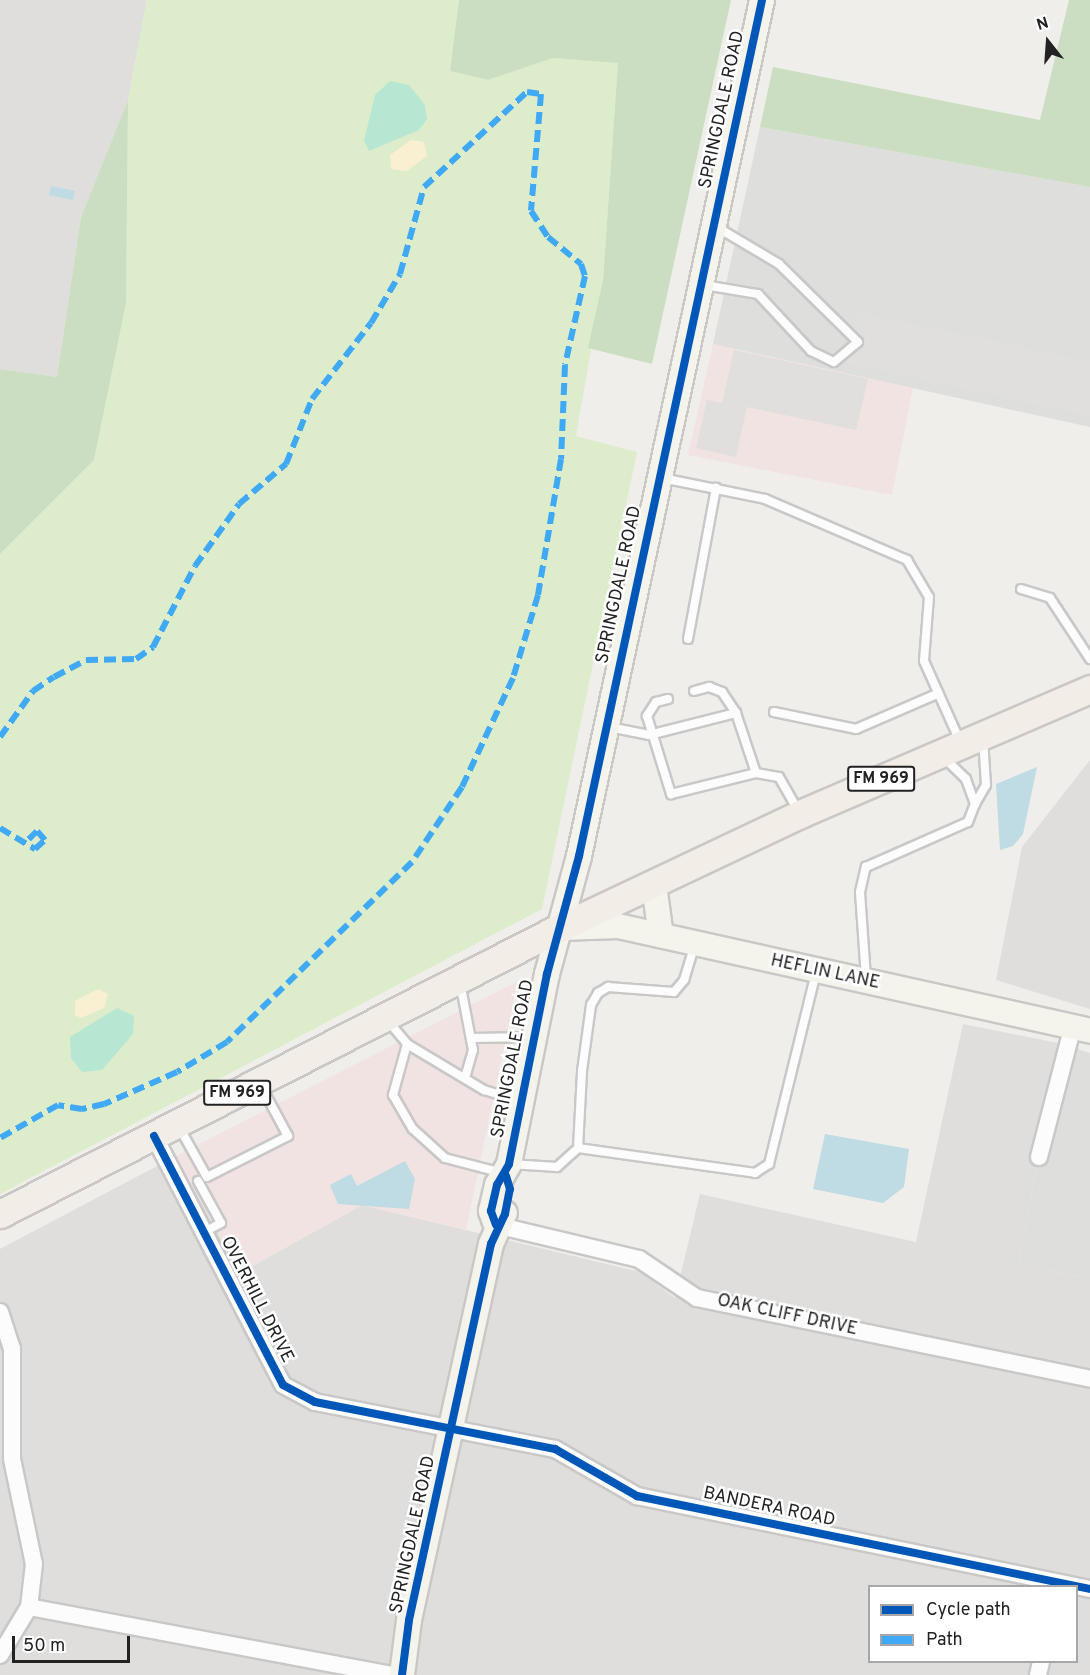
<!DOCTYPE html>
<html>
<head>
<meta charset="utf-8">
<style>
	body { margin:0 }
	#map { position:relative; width:1090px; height:1675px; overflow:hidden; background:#f0eeeb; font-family:Overpass,sans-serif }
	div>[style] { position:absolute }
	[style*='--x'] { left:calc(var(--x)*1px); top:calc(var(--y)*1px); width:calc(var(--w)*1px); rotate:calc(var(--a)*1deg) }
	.residential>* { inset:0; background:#dfdedc }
	.commercial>* { inset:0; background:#f1e3e1 }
	.religious>* { inset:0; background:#dededc }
	.grass>* { inset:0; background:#ddeccb }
	.forest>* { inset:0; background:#cbdec1 }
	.sand>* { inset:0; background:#f8f0d0 }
	.pitch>* { inset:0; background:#b7e6d2 }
	.parking>* { inset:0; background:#e0dfde }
	.water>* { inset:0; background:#bfdbe3 }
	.roads { filter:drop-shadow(2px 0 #c9c8c7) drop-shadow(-2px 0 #c9c8c7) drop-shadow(0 2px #c9c8c7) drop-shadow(0 -2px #c9c8c7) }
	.lane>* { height:8px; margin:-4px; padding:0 4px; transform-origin:4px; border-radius:4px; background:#fdfcfc }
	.street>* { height:16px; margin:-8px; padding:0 8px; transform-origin:8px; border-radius:8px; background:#fdfcfc }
	.secondary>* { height:24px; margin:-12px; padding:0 12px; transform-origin:12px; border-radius:12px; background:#f4f4ed }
	.primary>* { height:27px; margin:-13.5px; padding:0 13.5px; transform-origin:13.5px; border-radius:13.5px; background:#f3ede7 }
	.quiet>* { height:6px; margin-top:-3px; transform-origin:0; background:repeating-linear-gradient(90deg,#3fa9f5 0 12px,transparent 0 18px) }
	.cycleway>* { height:8px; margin:-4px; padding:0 4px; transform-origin:4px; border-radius:4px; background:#0057b8 }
	span { translate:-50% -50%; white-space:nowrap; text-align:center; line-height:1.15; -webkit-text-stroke:5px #fff; paint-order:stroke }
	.shield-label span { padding:2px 4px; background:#fff; border:2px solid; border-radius:4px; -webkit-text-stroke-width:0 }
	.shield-label { font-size:16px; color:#222; font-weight:700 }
	.street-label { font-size:18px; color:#222 }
	.legend { position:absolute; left:868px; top:1585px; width:210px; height:78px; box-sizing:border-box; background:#fff; border:2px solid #a7a7a7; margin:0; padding:8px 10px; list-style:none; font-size:18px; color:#222 }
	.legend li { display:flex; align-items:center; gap:12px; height:30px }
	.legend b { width:30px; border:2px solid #a7a7a7 }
	.north { position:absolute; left:1018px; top:12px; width:60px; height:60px; -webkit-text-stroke:4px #fff; paint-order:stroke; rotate:343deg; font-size:16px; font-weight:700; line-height:24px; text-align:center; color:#222 }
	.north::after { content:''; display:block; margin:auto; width:21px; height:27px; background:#222; clip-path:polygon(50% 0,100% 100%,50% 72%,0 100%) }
	.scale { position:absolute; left:12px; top:1636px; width:118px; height:27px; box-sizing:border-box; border:3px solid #222; border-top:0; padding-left:8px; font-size:18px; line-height:21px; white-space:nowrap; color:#222; -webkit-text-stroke:4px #fff; paint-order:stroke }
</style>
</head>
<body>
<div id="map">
	<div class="residential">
		<div style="clip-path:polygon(0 0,147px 0,128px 100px,81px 217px,57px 377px,0 369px)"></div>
		<div style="clip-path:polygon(1090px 760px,1090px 1009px,996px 980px,1022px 847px)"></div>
		<div style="clip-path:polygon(evenodd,963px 1024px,1058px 1043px,1019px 1264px,1090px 1279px,1090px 1675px,0 1675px,0 1249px,176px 1156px,240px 1273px,362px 1205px,640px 1272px,675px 1298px,700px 1194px,916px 1242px,963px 1024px,870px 1586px,1076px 1586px,1076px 1662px,870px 1662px,870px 1586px)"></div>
	</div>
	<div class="commercial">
		<div style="clip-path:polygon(713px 344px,913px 388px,892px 495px,688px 455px)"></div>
		<div style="clip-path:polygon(518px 981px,466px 1230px,362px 1205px,240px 1273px,176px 1156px)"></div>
	</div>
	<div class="religious">
		<div style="clip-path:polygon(760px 127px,1090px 187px,1090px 427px,713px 344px)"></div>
		<div style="clip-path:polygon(1058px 1043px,1090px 1053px,1090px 1279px,1019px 1264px)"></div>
	</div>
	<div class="grass">
		<div style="clip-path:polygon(147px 0,459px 0,450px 71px,488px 80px,553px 58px,618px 62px,603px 280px,576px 436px,637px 452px,542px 909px,0 1194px,0 554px,94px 460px,126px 303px,128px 100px)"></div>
	</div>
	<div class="forest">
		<div style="clip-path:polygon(459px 0,731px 0,652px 364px,588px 348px,603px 280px,618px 63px,553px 58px,488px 80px,450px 71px)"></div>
		<div style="clip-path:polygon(1069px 0,1090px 0,1090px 187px,760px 127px,773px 67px,1040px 120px)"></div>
		<div style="clip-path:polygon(128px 100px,126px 303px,94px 460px,0 554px,0 369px,57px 377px,81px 217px)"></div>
	</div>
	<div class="sand">
		<div style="clip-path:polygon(411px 140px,424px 142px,427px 156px,407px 171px,391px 169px,390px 155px)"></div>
		<div style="clip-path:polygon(98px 989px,108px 994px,104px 1008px,81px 1018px,75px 1015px,75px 1001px)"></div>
	</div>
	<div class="pitch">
		<div style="clip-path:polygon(390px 81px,409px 85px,425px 105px,427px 119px,419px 130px,369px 151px,364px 141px,375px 95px)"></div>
		<div style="clip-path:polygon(117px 1008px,134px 1016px,133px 1034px,102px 1070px,82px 1072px,71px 1058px,70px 1037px)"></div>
	</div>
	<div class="parking">
		<div style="clip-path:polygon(857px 312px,1090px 361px,1090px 416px,846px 364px)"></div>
		<div style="clip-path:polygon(734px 350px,868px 379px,856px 430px,747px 407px,736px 457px,696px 448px,707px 400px,722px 403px)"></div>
	</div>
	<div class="water">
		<div style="clip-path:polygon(51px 186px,75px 191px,73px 200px,49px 195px)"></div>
		<div style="clip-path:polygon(1037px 767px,1023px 834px,1013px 846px,1000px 850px,996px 784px)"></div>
		<div style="clip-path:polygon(825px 1134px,909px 1149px,904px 1187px,883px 1203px,813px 1189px)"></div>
		<div style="clip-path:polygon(405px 1161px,415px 1179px,409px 1209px,338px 1204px,330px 1185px,351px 1174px,357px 1186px)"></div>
	</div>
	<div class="roads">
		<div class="lane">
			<div style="--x:704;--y:285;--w:55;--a:9.5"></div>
			<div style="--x:758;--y:294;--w:78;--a:47.1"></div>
			<div style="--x:811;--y:351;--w:25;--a:26"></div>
			<div style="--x:834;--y:362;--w:31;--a:-40"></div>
			<div style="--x:858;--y:342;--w:111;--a:-135.4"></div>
			<div style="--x:779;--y:264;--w:74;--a:-149.3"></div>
			<div style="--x:662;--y:478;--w:105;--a:11.5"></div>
			<div style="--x:765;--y:499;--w:155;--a:23.2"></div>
			<div style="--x:907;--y:560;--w:43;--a:59.3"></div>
			<div style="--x:929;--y:597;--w:64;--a:94.5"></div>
			<div style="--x:924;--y:661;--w:88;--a:65.8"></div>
			<div style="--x:1021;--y:589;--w:30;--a:17"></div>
			<div style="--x:1050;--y:598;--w:73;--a:56.7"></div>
			<div style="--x:688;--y:639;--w:154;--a:-79.5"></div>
			<div style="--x:694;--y:691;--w:16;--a:-15"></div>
			<div style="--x:709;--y:687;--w:14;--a:21"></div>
			<div style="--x:722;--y:692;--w:25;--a:56"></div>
			<div style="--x:668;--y:699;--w:12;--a:166"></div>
			<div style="--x:656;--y:702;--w:17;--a:123"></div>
			<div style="--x:647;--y:716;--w:82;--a:72.9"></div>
			<div style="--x:671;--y:794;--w:88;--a:-13.9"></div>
			<div style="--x:774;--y:712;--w:84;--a:11.7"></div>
			<div style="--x:856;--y:729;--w:90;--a:-23.4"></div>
			<div style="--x:609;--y:727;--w:41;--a:11.3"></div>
			<div style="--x:649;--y:735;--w:90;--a:-14.2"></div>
			<div style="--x:736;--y:713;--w:63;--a:71.6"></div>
			<div style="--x:756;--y:773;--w:23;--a:10"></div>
			<div style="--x:779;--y:777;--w:40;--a:60.3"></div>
			<div style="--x:975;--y:804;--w:22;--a:-60"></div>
			<div style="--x:986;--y:785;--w:46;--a:-93.7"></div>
			<div style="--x:866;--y:978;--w:86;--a:-94"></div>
			<div style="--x:860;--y:892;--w:26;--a:-77"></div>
			<div style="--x:866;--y:867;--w:111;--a:-23.8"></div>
			<div style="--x:968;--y:822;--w:19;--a:-69"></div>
			<div style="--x:975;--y:804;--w:27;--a:-110"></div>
			<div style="--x:966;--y:779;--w:30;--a:-136"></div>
			<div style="--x:460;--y:982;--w:69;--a:79.2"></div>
			<div style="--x:473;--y:1050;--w:29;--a:106"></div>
			<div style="--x:388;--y:1021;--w:30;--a:50"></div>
			<div style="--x:407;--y:1044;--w:90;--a:30.9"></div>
			<div style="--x:484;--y:1090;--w:39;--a:17"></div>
			<div style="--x:471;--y:1038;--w:63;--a:-0.9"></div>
			<div style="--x:407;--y:1044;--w:53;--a:105.4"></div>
			<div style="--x:393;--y:1095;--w:39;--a:60"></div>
			<div style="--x:413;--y:1129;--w:43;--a:42.2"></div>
			<div style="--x:445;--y:1158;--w:59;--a:14.7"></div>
			<div style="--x:179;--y:1127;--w:57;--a:60.8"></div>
			<div style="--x:207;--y:1177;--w:91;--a:-26.8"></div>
			<div style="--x:288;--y:1136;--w:59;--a:-118.3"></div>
			<div style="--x:578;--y:1148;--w:179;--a:8"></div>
			<div style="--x:755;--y:1173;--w:17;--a:-33"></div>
			<div style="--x:769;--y:1164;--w:197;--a:-76.2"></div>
			<div style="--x:510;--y:1164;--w:47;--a:3.7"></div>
			<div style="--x:557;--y:1167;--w:28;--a:-42"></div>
			<div style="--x:578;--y:1148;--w:77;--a:-87"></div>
			<div style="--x:582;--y:1071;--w:67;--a:-82.2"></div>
			<div style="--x:591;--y:1005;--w:14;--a:-60"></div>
			<div style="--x:598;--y:993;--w:12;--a:-31"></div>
			<div style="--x:608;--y:987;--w:66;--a:4.3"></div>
			<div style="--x:674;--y:992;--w:16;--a:-50"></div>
			<div style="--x:684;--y:980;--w:38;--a:-73"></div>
			<div style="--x:198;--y:1181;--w:48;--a:61.3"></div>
			<div style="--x:221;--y:1223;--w:19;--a:152"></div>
		</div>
		<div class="street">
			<div style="--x:154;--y:1136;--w:280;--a:62.6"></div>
			<div style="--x:283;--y:1385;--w:36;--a:28"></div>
			<div style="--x:315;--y:1402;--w:245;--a:11.1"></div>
			<div style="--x:555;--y:1449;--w:95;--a:29.8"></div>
			<div style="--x:637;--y:1496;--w:462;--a:11.6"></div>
			<div style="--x:1039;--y:1157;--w:135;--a:-75.5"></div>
			<div style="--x:496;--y:1225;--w:147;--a:13.4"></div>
			<div style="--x:639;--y:1259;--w:70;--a:33.9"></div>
			<div style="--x:697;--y:1298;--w:401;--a:11.6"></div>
			<div style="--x:0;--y:1312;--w:38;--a:72"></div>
			<div style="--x:12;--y:1348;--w:111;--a:90"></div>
			<div style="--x:12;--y:1459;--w:107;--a:78.2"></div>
			<div style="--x:34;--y:1564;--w:43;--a:96.6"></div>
			<div style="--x:29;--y:1607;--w:56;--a:121.1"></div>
			<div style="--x:29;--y:1607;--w:370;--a:10.6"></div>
			<div style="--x:1038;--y:1675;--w:13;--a:-77"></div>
		</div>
		<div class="secondary">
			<div style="--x:654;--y:885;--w:51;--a:82.2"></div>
			<div style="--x:561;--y:928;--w:57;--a:-2"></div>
			<div style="--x:618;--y:926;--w:484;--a:12.5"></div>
			<div style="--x:496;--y:1225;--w:15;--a:-110"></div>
			<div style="--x:491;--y:1211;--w:27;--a:-77"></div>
			<div style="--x:497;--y:1185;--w:24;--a:-60"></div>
			<div style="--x:509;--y:1164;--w:194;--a:-78.7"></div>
			<div style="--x:547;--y:974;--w:122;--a:-74.8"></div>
			<div style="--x:579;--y:856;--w:875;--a:-77.93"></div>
			<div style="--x:402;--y:1675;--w:55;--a:-82.7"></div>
			<div style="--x:409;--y:1620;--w:385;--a:-77.7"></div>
			<div style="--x:491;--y:1244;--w:34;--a:-66"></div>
		</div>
		<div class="primary">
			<div style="--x:0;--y:1214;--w:628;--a:-27.1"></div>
			<div style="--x:559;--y:928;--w:267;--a:-25.3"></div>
			<div style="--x:800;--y:814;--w:316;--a:-23.3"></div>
		</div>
	</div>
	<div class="quiet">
		<div style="--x:0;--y:737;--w:57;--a:-54.3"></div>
		<div style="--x:33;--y:691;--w:25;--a:-34"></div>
		<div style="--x:54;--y:677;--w:36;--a:-28"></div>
		<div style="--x:86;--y:660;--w:50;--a:-1.1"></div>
		<div style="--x:136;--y:659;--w:21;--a:-35"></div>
		<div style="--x:153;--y:647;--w:91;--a:-62.6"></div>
		<div style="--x:195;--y:566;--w:76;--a:-54.6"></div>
		<div style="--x:239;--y:504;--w:62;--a:-40.4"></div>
		<div style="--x:286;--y:464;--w:70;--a:-68.2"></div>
		<div style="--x:312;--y:399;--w:96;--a:-52.2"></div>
		<div style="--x:371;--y:323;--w:57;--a:-59.4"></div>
		<div style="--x:400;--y:274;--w:90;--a:-74.6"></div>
		<div style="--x:424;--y:187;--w:140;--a:-42.7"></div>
		<div style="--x:527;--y:92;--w:14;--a:8"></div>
		<div style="--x:541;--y:94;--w:117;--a:94.9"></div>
		<div style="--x:531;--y:211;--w:31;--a:57"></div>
		<div style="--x:548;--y:237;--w:43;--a:39.3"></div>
		<div style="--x:581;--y:264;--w:13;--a:72"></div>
		<div style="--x:585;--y:276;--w:91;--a:102.7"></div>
		<div style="--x:565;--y:365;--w:94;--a:92.4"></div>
		<div style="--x:561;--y:459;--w:138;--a:99.6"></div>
		<div style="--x:538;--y:595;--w:87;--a:106.8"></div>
		<div style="--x:513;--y:678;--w:120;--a:115.1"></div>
		<div style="--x:462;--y:787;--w:90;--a:123.7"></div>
		<div style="--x:412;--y:862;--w:258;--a:135.8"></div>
		<div style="--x:227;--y:1042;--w:58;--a:149"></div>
		<div style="--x:177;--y:1072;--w:80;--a:156.3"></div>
		<div style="--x:104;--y:1104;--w:23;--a:167"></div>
		<div style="--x:82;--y:1109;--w:24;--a:-171"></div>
		<div style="--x:58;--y:1105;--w:67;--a:150.4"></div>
		<div style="--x:0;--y:828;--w:41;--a:31"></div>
		<div style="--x:35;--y:849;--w:13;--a:-42"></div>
		<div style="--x:45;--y:840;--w:12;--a:-132"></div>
		<div style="--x:37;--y:831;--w:13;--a:135"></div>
	</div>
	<div class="cycleway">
		<div style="--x:154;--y:1136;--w:280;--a:62.6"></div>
		<div style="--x:283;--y:1385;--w:36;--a:28"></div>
		<div style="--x:315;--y:1402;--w:245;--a:11.1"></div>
		<div style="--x:555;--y:1449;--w:95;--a:29.8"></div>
		<div style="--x:637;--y:1496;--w:462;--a:11.6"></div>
		<div style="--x:496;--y:1225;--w:15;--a:-110"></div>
		<div style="--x:491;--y:1211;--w:27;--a:-77"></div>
		<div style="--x:497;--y:1185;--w:24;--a:-60"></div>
		<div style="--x:509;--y:1164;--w:194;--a:-78.7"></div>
		<div style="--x:547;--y:974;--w:122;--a:-74.8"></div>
		<div style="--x:579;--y:856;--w:875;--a:-77.93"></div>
		<div style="--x:402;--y:1675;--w:55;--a:-82.7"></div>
		<div style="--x:409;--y:1620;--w:385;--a:-77.7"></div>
		<div style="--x:491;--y:1244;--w:33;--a:-65"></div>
		<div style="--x:505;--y:1214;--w:25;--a:-79"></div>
		<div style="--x:510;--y:1189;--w:14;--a:-107"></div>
	</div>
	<div class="shield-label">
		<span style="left:881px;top:779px">FM 969</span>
		<span style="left:237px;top:1093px">FM 969</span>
	</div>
	<div class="street-label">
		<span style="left:723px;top:110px;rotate:-78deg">SPRINGDALE ROAD</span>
		<span style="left:620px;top:585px;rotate:-78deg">SPRINGDALE ROAD</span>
		<span style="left:825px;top:973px;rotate:12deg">HEFLIN LANE</span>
		<span style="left:514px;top:1059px;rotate:-79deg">SPRINGDALE ROAD</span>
		<span style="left:256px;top:1300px;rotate:63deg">OVERHILL DRIVE</span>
		<span style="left:787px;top:1316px;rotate:12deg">OAK CLIFF DRIVE</span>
		<span style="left:769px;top:1508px;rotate:12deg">BANDERA ROAD</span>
		<span style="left:414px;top:1535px;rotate:-78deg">SPRINGDALE ROAD</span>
	</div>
	<ul class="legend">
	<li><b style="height:8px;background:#0057b8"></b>Cycle path</li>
	<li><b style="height:8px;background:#3fa9f5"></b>Path</li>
	</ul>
	<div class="north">N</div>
	<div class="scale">50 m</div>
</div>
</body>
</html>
